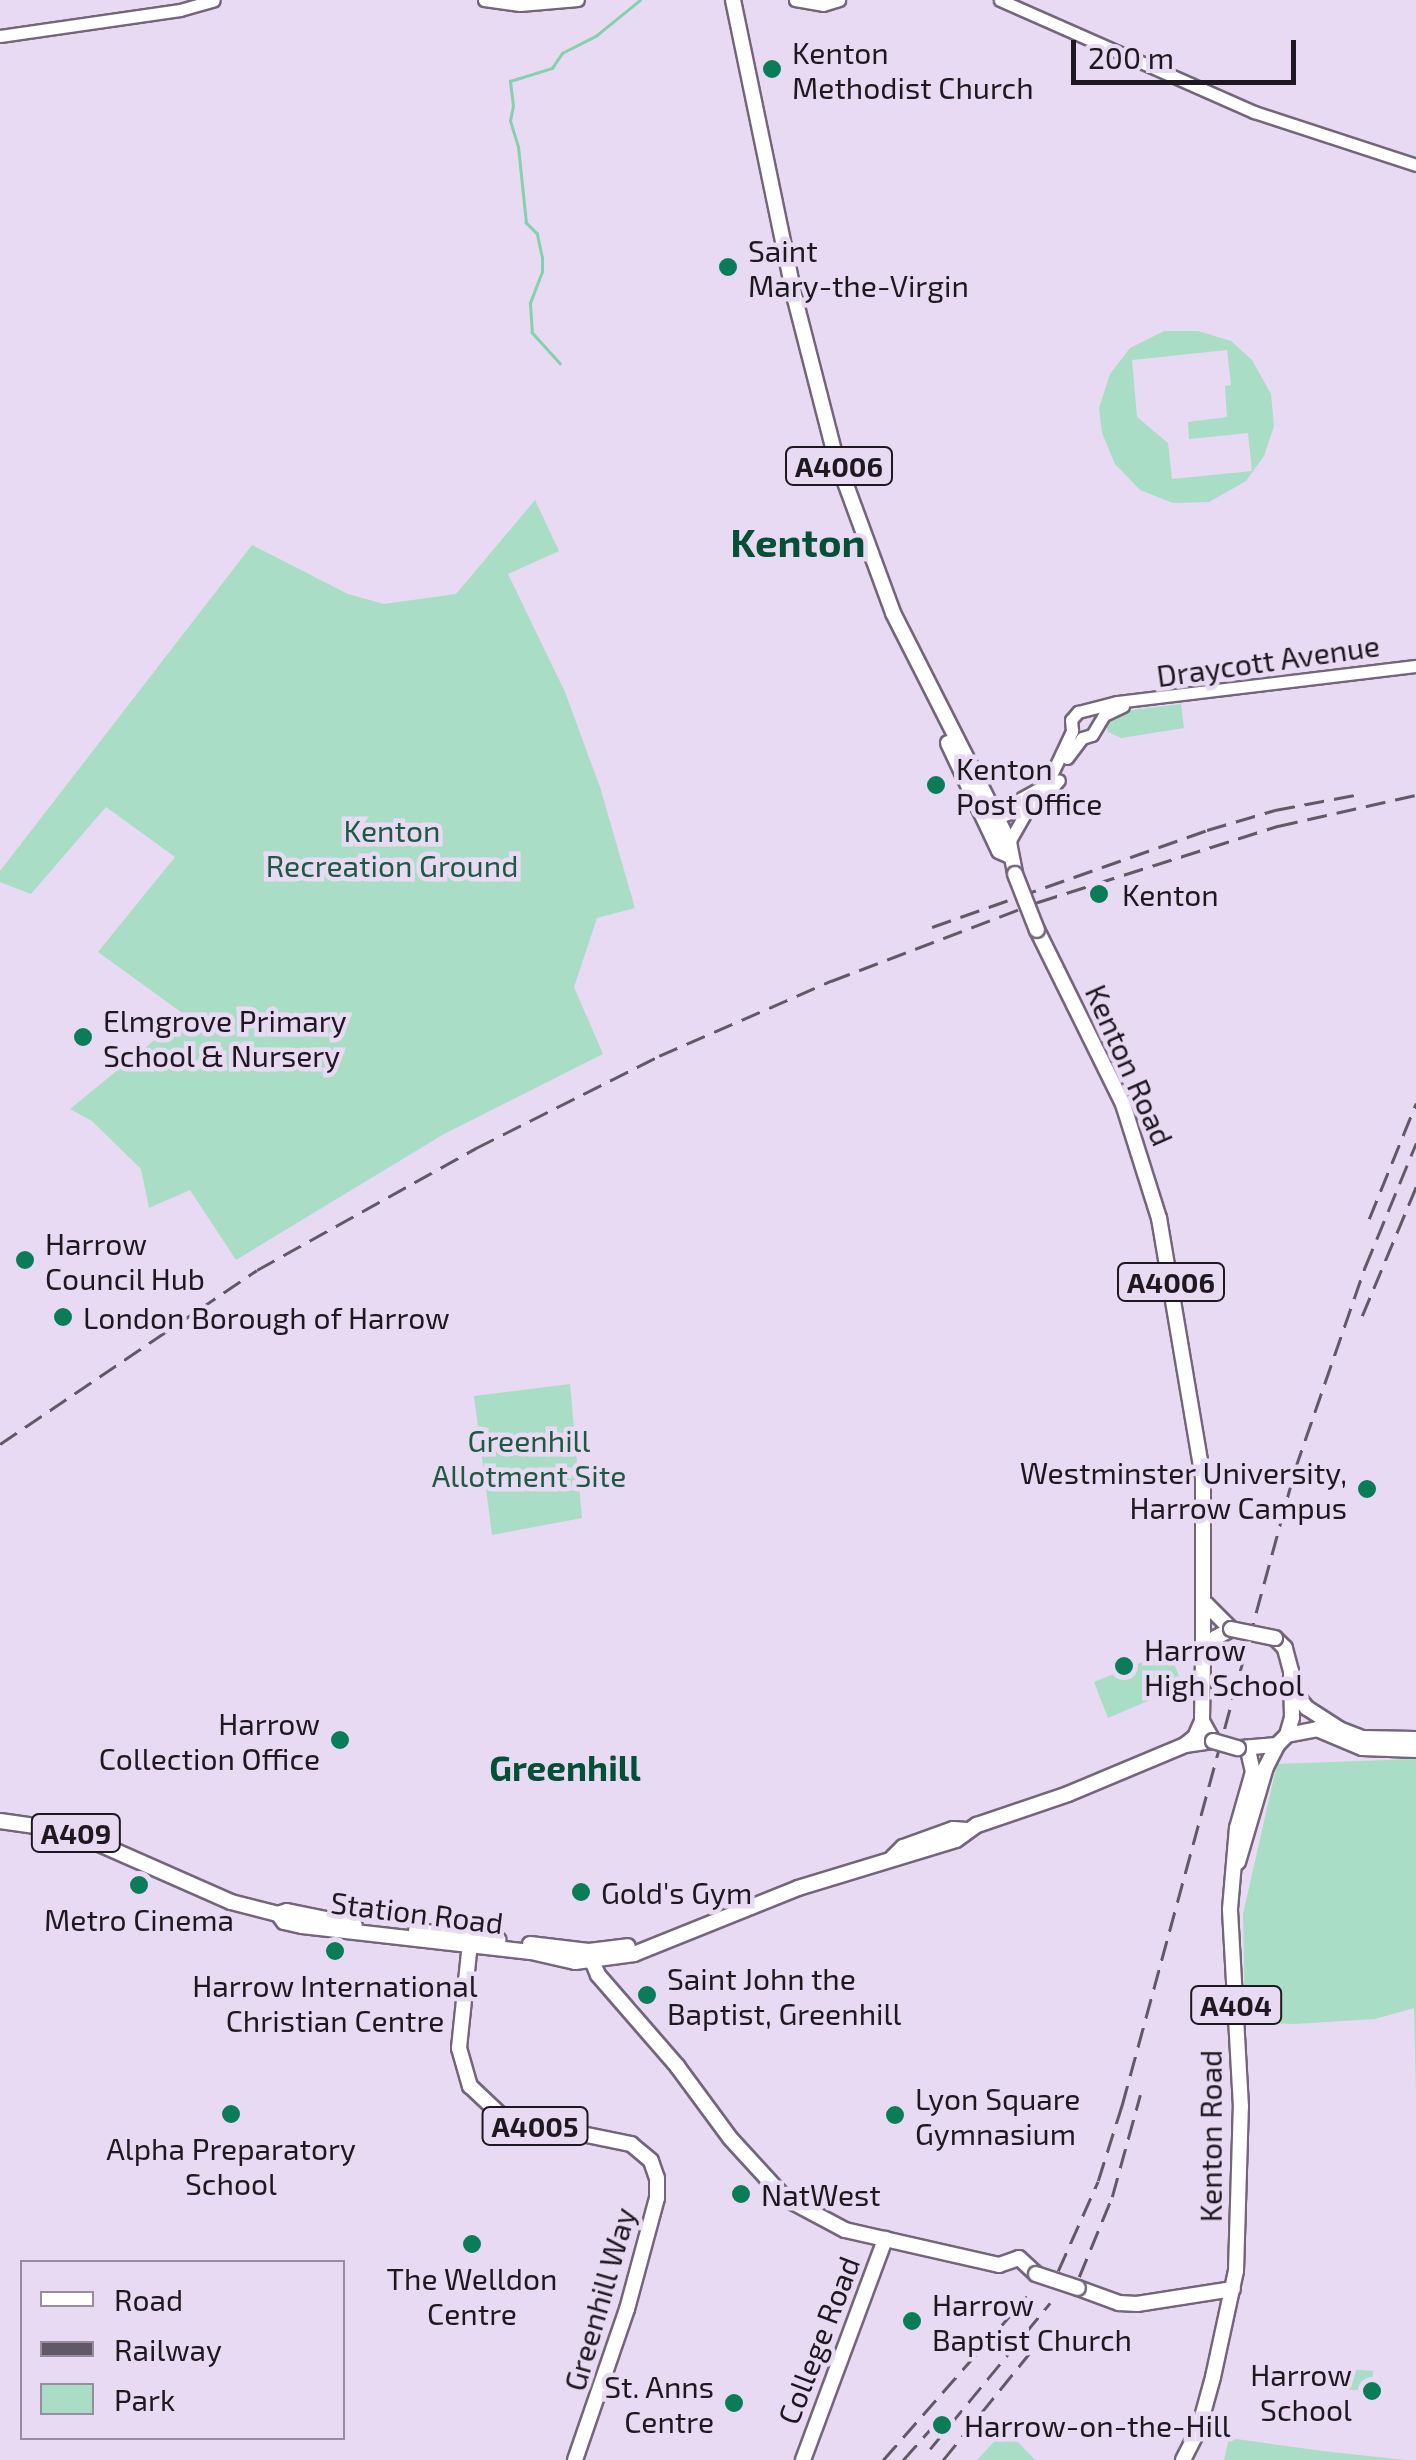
<!DOCTYPE html>
<html>
<head>
<meta charset="utf-8">
<style>
	body { margin:0 }
	#map { position:relative; width:1416px; height:2460px; overflow:hidden; background:#e8daf2; font-family:"Exo 2",sans-serif }
	div>[style] { position:absolute }
	[style*='--x'] { left:calc(var(--x)*1px); top:calc(var(--y)*1px); width:calc(var(--w)*1px); rotate:calc(var(--a)*1deg) }
	.green>* { inset:0; background:#aaddc5 }
	.stream>* { height:2.5px; margin:-1.25px; padding:0 1.25px; transform-origin:1.25px; border-radius:1.25px; background:#83d1ae }
	.roads { filter:drop-shadow(2px 0 #73667b) drop-shadow(-2px 0 #73667b) drop-shadow(0 2px #73667b) drop-shadow(0 -2px #73667b) }
	.minor>* { height:11px; margin:-5.5px; padding:0 5.5px; transform-origin:5.5px; border-radius:5.5px; background:#fff }
	.major>* { height:14px; margin:-7px; padding:0 7px; transform-origin:7px; border-radius:7px; background:#fff }
	.rail>* { height:2.5px; margin-top:-1.25px; transform-origin:0; background:repeating-linear-gradient(90deg,#615967 0 20px,transparent 0 30px) }
	.bridges { filter:drop-shadow(2px 0 #73667b) drop-shadow(-2px 0 #73667b) drop-shadow(0 2px #73667b) drop-shadow(0 -2px #73667b) }
	.major-bridge>* { height:14px; margin:-7px; padding:0 7px; transform-origin:7px; border-radius:7px; background:#fff }
	.dots>* { width:28px; height:28px; translate:-50% -50%; box-sizing:border-box; border:5px solid #e8daf2; border-radius:50% }
	span { translate:-50% -50%; white-space:nowrap; text-align:center; line-height:1.15; -webkit-text-stroke:9px #e8daf2; paint-order:stroke }
	.shield-label span { padding:2px 8px; background:#e8daf2; border:2px solid; border-radius:8px; -webkit-text-stroke-width:0 }
	.shield-label { font-size:28px; color:#1e1921; font-weight:700 }
	.poi-label { font-size:30px; color:#1e1921 }
	.left { translate:0 -50%; text-align:left }
	.right { translate:-100% -50%; text-align:right }
	.street-label { font-size:30px; color:#1e1921 }
	.park-label { font-size:30px; color:#1e5a43 }
	.quarter-label { font-size:35px; color:#035037; font-weight:700 }
	.district-label { font-size:40px; color:#035037; font-weight:700 }
	.legend { position:absolute; left:20px; top:2260px; width:325px; height:180px; box-sizing:border-box; background:#e8daf2; border:2px solid #978d9e; margin:0; padding:12px 18px; list-style:none; font-size:30px; color:#1e1921 }
	.legend li { display:flex; align-items:center; gap:20px; height:50px }
	.legend b { width:50px; border:2px solid #978d9e }
	.scale { position:absolute; left:1071px; top:40px; width:225px; height:45px; box-sizing:border-box; border:5px solid #1e1921; border-top:0; padding-left:12px; font-size:30px; line-height:35px; white-space:nowrap; color:#1e1921; -webkit-text-stroke:8px #e8daf2; paint-order:stroke }
</style>
</head>
<body>
<div id="map">
	<div class="green">
		<div style="clip-path:polygon(evenodd,1164px 331px,1198px 331px,1231px 341px,1252px 360px,1271px 394px,1274px 426px,1264px 456px,1246px 481px,1209px 502px,1173px 503px,1140px 490px,1115px 464px,1102px 433px,1099px 408px,1110px 374px,1130px 348px,1164px 331px,1227px 350px,1231px 385px,1225px 386px,1227px 417px,1188px 422px,1189px 439px,1248px 433px,1252px 471px,1172px 479px,1168px 443px,1137px 417px,1132px 360px,1227px 350px)"></div>
		<div style="clip-path:polygon(535px 500px,559px 551px,508px 574px,565px 692px,600px 787px,635px 908px,597px 918px,574px 987px,603px 1054px,444px 1134px,236px 1260px,190px 1190px,149px 1208px,141px 1169px,92px 1121px,70px 1109px,185px 1015px,98px 952px,175px 857px,106px 807px,31px 894px,0 882px,0 871px,252px 545px,348px 594px,384px 604px,456px 594px)"></div>
		<div style="clip-path:polygon(1181px 704px,1184px 728px,1121px 738px,1108px 732px,1106px 723px,1124px 711px)"></div>
		<div style="clip-path:polygon(570px 1384px,582px 1518px,492px 1535px,474px 1396px)"></div>
		<div style="clip-path:polygon(1169px 1651px,1183px 1686px,1108px 1718px,1094px 1682px)"></div>
		<div style="clip-path:polygon(1416px 1759px,1416px 2093px,1414px 2008px,1375px 2019px,1294px 2024px,1245px 2022px,1243px 1914px,1277px 1764px)"></div>
		<div style="clip-path:polygon(1334px 2368px,1373px 2371px,1372px 2391px,1333px 2389px)"></div>
		<div style="clip-path:polygon(1006px 2429px,1035px 2460px,977px 2460px)"></div>
		<div style="clip-path:polygon(1229px 2438px,1323px 2451px,1405px 2460px,1224px 2460px)"></div>
	</div>
	<div class="stream">
		<div style="--x:560;--y:364;--w:42;--a:-132.1"></div>
		<div style="--x:532;--y:333;--w:30;--a:-94"></div>
		<div style="--x:530;--y:303;--w:33;--a:-69"></div>
		<div style="--x:542;--y:272;--w:14;--a:-90"></div>
		<div style="--x:542;--y:258;--w:25;--a:-102"></div>
		<div style="--x:537;--y:234;--w:16;--a:-135"></div>
		<div style="--x:526;--y:223;--w:76;--a:-96"></div>
		<div style="--x:518;--y:147;--w:27;--a:-107"></div>
		<div style="--x:510;--y:121;--w:15;--a:-79"></div>
		<div style="--x:513;--y:106;--w:25;--a:-97"></div>
		<div style="--x:510;--y:81;--w:44;--a:-17.2"></div>
		<div style="--x:552;--y:68;--w:18;--a:-56"></div>
		<div style="--x:562;--y:53;--w:39;--a:-27"></div>
		<div style="--x:597;--y:35;--w:55;--a:-39.1"></div>
	</div>
	<div class="roads">
		<div class="minor">
			<div style="--x:484;--y:0;--w:36;--a:8"></div>
			<div style="--x:520;--y:5;--w:58;--a:-4.9"></div>
			<div style="--x:795;--y:0;--w:28;--a:10"></div>
			<div style="--x:823;--y:5;--w:17;--a:-17"></div>
			<div style="--x:1000;--y:0;--w:278;--a:23.8"></div>
			<div style="--x:1254;--y:112;--w:170;--a:18.1"></div>
			<div style="--x:0;--y:36;--w:182;--a:-8.2"></div>
			<div style="--x:180;--y:10;--w:35;--a:-16"></div>
			<div style="--x:1067;--y:758;--w:25;--a:-53"></div>
			<div style="--x:1082;--y:738;--w:10;--a:-17"></div>
			<div style="--x:1092;--y:735;--w:23;--a:-59"></div>
			<div style="--x:1104;--y:715;--w:21;--a:-25"></div>
			<div style="--x:1005;--y:815;--w:40;--a:-23.4"></div>
			<div style="--x:1042;--y:799;--w:25;--a:-48"></div>
			<div style="--x:989;--y:816;--w:66;--a:-28.9"></div>
			<div style="--x:1047;--y:784;--w:59;--a:-64.7"></div>
			<div style="--x:1072;--y:731;--w:11;--a:-95"></div>
			<div style="--x:1071;--y:720;--w:11;--a:-49"></div>
			<div style="--x:1078;--y:712;--w:40;--a:-14.4"></div>
			<div style="--x:1117;--y:702;--w:301;--a:-6.9"></div>
			<div style="--x:1009;--y:842;--w:40;--a:-60.3"></div>
		</div>
		<div class="major">
			<div style="--x:733;--y:0;--w:305;--a:78.3"></div>
			<div style="--x:795;--y:299;--w:161;--a:75.6"></div>
			<div style="--x:835;--y:455;--w:168;--a:69.8"></div>
			<div style="--x:893;--y:613;--w:257;--a:63.1"></div>
			<div style="--x:1009;--y:842;--w:33;--a:79"></div>
			<div style="--x:948;--y:743;--w:119;--a:64.7"></div>
			<div style="--x:999;--y:851;--w:10;--a:24"></div>
			<div style="--x:1037;--y:930;--w:194;--a:63.7"></div>
			<div style="--x:1123;--y:1104;--w:120;--a:72.5"></div>
			<div style="--x:1159;--y:1218;--w:264;--a:80.4"></div>
			<div style="--x:1203;--y:1478;--w:176;--a:90"></div>
			<div style="--x:1293;--y:1691;--w:22;--a:51"></div>
			<div style="--x:1307;--y:1708;--w:38;--a:33"></div>
			<div style="--x:1339;--y:1729;--w:25;--a:21"></div>
			<div style="--x:1362;--y:1738;--w:54;--a:1.1"></div>
			<div style="--x:1287;--y:1735;--w:31;--a:-11"></div>
			<div style="--x:1317;--y:1729;--w:49;--a:22.9"></div>
			<div style="--x:1362;--y:1748;--w:54;--a:2.1"></div>
			<div style="--x:1185;--y:1745;--w:28;--a:-8"></div>
			<div style="--x:1213;--y:1741;--w:23;--a:-119"></div>
			<div style="--x:1202;--y:1721;--w:67;--a:-89.1"></div>
			<div style="--x:1203;--y:1654;--w:20;--a:-53"></div>
			<div style="--x:1215;--y:1638;--w:18;--a:-29"></div>
			<div style="--x:1231;--y:1629;--w:35;--a:-135"></div>
			<div style="--x:1241;--y:1748;--w:36;--a:-5"></div>
			<div style="--x:1277;--y:1745;--w:14;--a:-45"></div>
			<div style="--x:1287;--y:1735;--w:18;--a:-74"></div>
			<div style="--x:1292;--y:1718;--w:47;--a:-91.2"></div>
			<div style="--x:1291;--y:1671;--w:24;--a:-105"></div>
			<div style="--x:1285;--y:1648;--w:14;--a:-135"></div>
			<div style="--x:0;--y:1821;--w:71;--a:8.1"></div>
			<div style="--x:70;--y:1831;--w:176;--a:23.8"></div>
			<div style="--x:231;--y:1902;--w:49;--a:14.3"></div>
			<div style="--x:278;--y:1914;--w:9;--a:-18"></div>
			<div style="--x:287;--y:1911;--w:69;--a:11.6"></div>
			<div style="--x:893;--y:1857;--w:14;--a:-45"></div>
			<div style="--x:903;--y:1847;--w:53;--a:-19.8"></div>
			<div style="--x:953;--y:1829;--w:14;--a:4"></div>
			<div style="--x:1238;--y:1862;--w:99;--a:-73.6"></div>
			<div style="--x:1266;--y:1767;--w:25;--a:-63"></div>
			<div style="--x:278;--y:1914;--w:10;--a:53"></div>
			<div style="--x:284;--y:1922;--w:18;--a:13"></div>
			<div style="--x:302;--y:1926;--w:230;--a:6.5"></div>
			<div style="--x:531;--y:1952;--w:45;--a:12.8"></div>
			<div style="--x:575;--y:1962;--w:60;--a:-7.7"></div>
			<div style="--x:634;--y:1954;--w:177;--a:-21.9"></div>
			<div style="--x:798;--y:1888;--w:165;--a:-16.9"></div>
			<div style="--x:956;--y:1840;--w:26;--a:-36"></div>
			<div style="--x:977;--y:1825;--w:96;--a:-18.8"></div>
			<div style="--x:1068;--y:1794;--w:127;--a:-22.7"></div>
			<div style="--x:1185;--y:1745;--w:13;--a:-39"></div>
			<div style="--x:1195;--y:1737;--w:17;--a:-66"></div>
			<div style="--x:416;--y:1931;--w:83;--a:6.2"></div>
			<div style="--x:470;--y:1943;--w:106;--a:96"></div>
			<div style="--x:459;--y:2048;--w:40;--a:74"></div>
			<div style="--x:470;--y:2086;--w:47;--a:43.3"></div>
			<div style="--x:504;--y:2118;--w:130;--a:11.6"></div>
			<div style="--x:631;--y:2144;--w:26;--a:40"></div>
			<div style="--x:651;--y:2161;--w:18;--a:71"></div>
			<div style="--x:657;--y:2178;--w:20;--a:90"></div>
			<div style="--x:657;--y:2198;--w:115;--a:105.1"></div>
			<div style="--x:627;--y:2309;--w:160;--a:109"></div>
			<div style="--x:530;--y:1944;--w:59;--a:6.8"></div>
			<div style="--x:589;--y:1951;--w:39;--a:-7"></div>
			<div style="--x:590;--y:1956;--w:21;--a:67"></div>
			<div style="--x:598;--y:1975;--w:121;--a:49"></div>
			<div style="--x:677;--y:2066;--w:89;--a:53.6"></div>
			<div style="--x:730;--y:2138;--w:81;--a:47.5"></div>
			<div style="--x:785;--y:2198;--w:68;--a:28.1"></div>
			<div style="--x:845;--y:2230;--w:158;--a:12.8"></div>
			<div style="--x:999;--y:2265;--w:21;--a:-19"></div>
			<div style="--x:1019;--y:2258;--w:23;--a:43"></div>
			<div style="--x:1078;--y:2288;--w:44;--a:20.1"></div>
			<div style="--x:1119;--y:2303;--w:18;--a:3"></div>
			<div style="--x:1137;--y:2304;--w:97;--a:-8.9"></div>
			<div style="--x:803;--y:2460;--w:236;--a:-69.6"></div>
			<div style="--x:1183;--y:2460;--w:36;--a:-63"></div>
			<div style="--x:1199;--y:2428;--w:53;--a:-74.6"></div>
			<div style="--x:1213;--y:2377;--w:108;--a:-77.8"></div>
			<div style="--x:1236;--y:2271;--w:164;--a:-88.3"></div>
			<div style="--x:1241;--y:2107;--w:198;--a:-93.2"></div>
			<div style="--x:1230;--y:1909;--w:81;--a:-85.1"></div>
			<div style="--x:1237;--y:1828;--w:58;--a:-74.1"></div>
			<div style="--x:1253;--y:1772;--w:23;--a:-103"></div>
		</div>
	</div>
	<div class="rail">
		<div style="--x:932;--y:927;--w:292;--a:-19.4"></div>
		<div style="--x:1207;--y:830;--w:71;--a:-16.4"></div>
		<div style="--x:1275;--y:810;--w:81;--a:-10.6"></div>
		<div style="--x:1369;--y:1219;--w:125;--a:-67.9"></div>
		<div style="--x:1362;--y:1316;--w:140;--a:-67.3"></div>
		<div style="--x:0;--y:1444;--w:310;--a:-34.1"></div>
		<div style="--x:257;--y:1270;--w:251;--a:-29.1"></div>
		<div style="--x:476;--y:1148;--w:205;--a:-26.7"></div>
		<div style="--x:659;--y:1056;--w:188;--a:-23.6"></div>
		<div style="--x:831;--y:981;--w:222;--a:-20.9"></div>
		<div style="--x:1038;--y:902;--w:252;--a:-17.6"></div>
		<div style="--x:1278;--y:826;--w:141;--a:-12.7"></div>
		<div style="--x:1058;--y:2271;--w:98;--a:-66"></div>
		<div style="--x:1098;--y:2181;--w:80;--a:-72.5"></div>
		<div style="--x:1122;--y:2105;--w:659;--a:-74.78"></div>
		<div style="--x:1295;--y:1469;--w:214;--a:-70.9"></div>
		<div style="--x:1365;--y:1267;--w:134;--a:-67.6"></div>
		<div style="--x:1079;--y:2277;--w:87;--a:-67.6"></div>
		<div style="--x:1112;--y:2197;--w:106;--a:-74.6"></div>
		<div style="--x:930;--y:2449;--w:189;--a:-50.6"></div>
		<div style="--x:883;--y:2460;--w:218;--a:-48.7"></div>
		<div style="--x:903;--y:2460;--w:47;--a:-48.5"></div>
		<div style="--x:943;--y:2460;--w:170;--a:-51"></div>
	</div>
	<div class="bridges">
		<div class="major-bridge">
			<div style="--x:1015;--y:874;--w:60;--a:68.6"></div>
			<div style="--x:1231;--y:1629;--w:45;--a:11.6"></div>
			<div style="--x:1213;--y:1741;--w:26;--a:16"></div>
			<div style="--x:1036;--y:2274;--w:44;--a:18.4"></div>
		</div>
	</div>
	<div class="dots">
		<div style="left:772px;top:69px;background:#0a7c58"></div>
		<div style="left:728px;top:267px;background:#0a7c58"></div>
		<div style="left:936px;top:785px;background:#0a7c58"></div>
		<div style="left:1099px;top:894px;background:#0a7c58"></div>
		<div style="left:83px;top:1037px;background:#0a7c58"></div>
		<div style="left:25px;top:1260px;background:#0a7c58"></div>
		<div style="left:63px;top:1317px;background:#0a7c58"></div>
		<div style="left:1367px;top:1489px;background:#0a7c58"></div>
		<div style="left:1124px;top:1666px;background:#0a7c58"></div>
		<div style="left:340px;top:1740px;background:#0a7c58"></div>
		<div style="left:139px;top:1885px;background:#0a7c58"></div>
		<div style="left:581px;top:1892px;background:#0a7c58"></div>
		<div style="left:335px;top:1951px;background:#0a7c58"></div>
		<div style="left:647px;top:1995px;background:#0a7c58"></div>
		<div style="left:231px;top:2114px;background:#0a7c58"></div>
		<div style="left:895px;top:2115px;background:#0a7c58"></div>
		<div style="left:741px;top:2194px;background:#0a7c58"></div>
		<div style="left:472px;top:2244px;background:#0a7c58"></div>
		<div style="left:912px;top:2321px;background:#0a7c58"></div>
		<div style="left:1372px;top:2391px;background:#0a7c58"></div>
		<div style="left:734px;top:2403px;background:#0a7c58"></div>
		<div style="left:942px;top:2425px;background:#0a7c58"></div>
	</div>
	<div class="shield-label">
		<span style="left:839px;top:466px">A4006</span>
		<span style="left:1171px;top:1282px">A4006</span>
		<span style="left:76px;top:1833px">A409</span>
		<span style="left:1236px;top:2005px">A404</span>
		<span style="left:535px;top:2126px">A4005</span>
	</div>
	<div class="poi-label">
		<span class="left" style="left:792px;top:69px">Kenton<br>Methodist Church</span>
		<span class="left" style="left:748px;top:267px">Saint<br>Mary-the-Virgin</span>
		<span class="left" style="left:956px;top:785px">Kenton<br>Post Office</span>
		<span class="left" style="left:1122px;top:894px">Kenton</span>
		<span class="left" style="left:103px;top:1037px">Elmgrove Primary<br>School &amp; Nursery</span>
		<span class="left" style="left:45px;top:1260px">Harrow<br>Council Hub</span>
		<span class="left" style="left:83px;top:1317px">London Borough of Harrow</span>
		<span class="right" style="left:1347px;top:1489px">Westminster University,<br>Harrow Campus</span>
		<span class="left" style="left:1144px;top:1666px">Harrow<br>High School</span>
		<span class="right" style="left:320px;top:1740px">Harrow<br>Collection Office</span>
		<span class="left" style="left:601px;top:1892px">Gold's Gym</span>
		<span style="left:139px;top:1919px">Metro Cinema</span>
		<span class="left" style="left:667px;top:1995px">Saint John the<br>Baptist, Greenhill</span>
		<span style="left:335px;top:2002px">Harrow International<br>Christian Centre</span>
		<span class="left" style="left:915px;top:2115px">Lyon Square<br>Gymnasium</span>
		<span style="left:231px;top:2165px">Alpha Preparatory<br>School</span>
		<span class="left" style="left:761px;top:2194px">NatWest</span>
		<span style="left:472px;top:2295px">The Welldon<br>Centre</span>
		<span class="left" style="left:932px;top:2321px">Harrow<br>Baptist Church</span>
		<span class="right" style="left:1352px;top:2391px">Harrow<br>School</span>
		<span class="right" style="left:714px;top:2403px">St. Anns<br>Centre</span>
		<span class="left" style="left:964px;top:2425px">Harrow-on-the-Hill</span>
	</div>
	<div class="street-label">
		<span style="left:1268px;top:660px;rotate:-8deg">Draycott Avenue</span>
		<span style="left:1130px;top:1065px;rotate:66deg">Kenton Road</span>
		<span style="left:417px;top:1912px;rotate:7deg">Station Road</span>
		<span style="left:1210px;top:2136px;rotate:-90deg">Kenton Road</span>
		<span style="left:599px;top:2299px;rotate:-74deg">Greenhill Way</span>
		<span style="left:818px;top:2340px;rotate:-69deg">College Road</span>
	</div>
	<div class="park-label">
		<span style="left:392px;top:847px">Kenton<br>Recreation Ground</span>
		<span style="left:529px;top:1457px">Greenhill<br>Allotment Site</span>
	</div>
	<div class="quarter-label">
		<span style="left:565px;top:1767px">Greenhill</span>
	</div>
	<div class="district-label">
		<span style="left:798px;top:541px">Kenton</span>
	</div>
	<ul class="legend">
	<li><b style="height:12px;background:#fff"></b>Road</li>
	<li><b style="height:12px;background:#615967"></b>Railway</li>
	<li><b style="height:28px;background:#aaddc5"></b>Park</li>
	</ul>
	<div class="scale">200 m</div>
</div>
</body>
</html>
